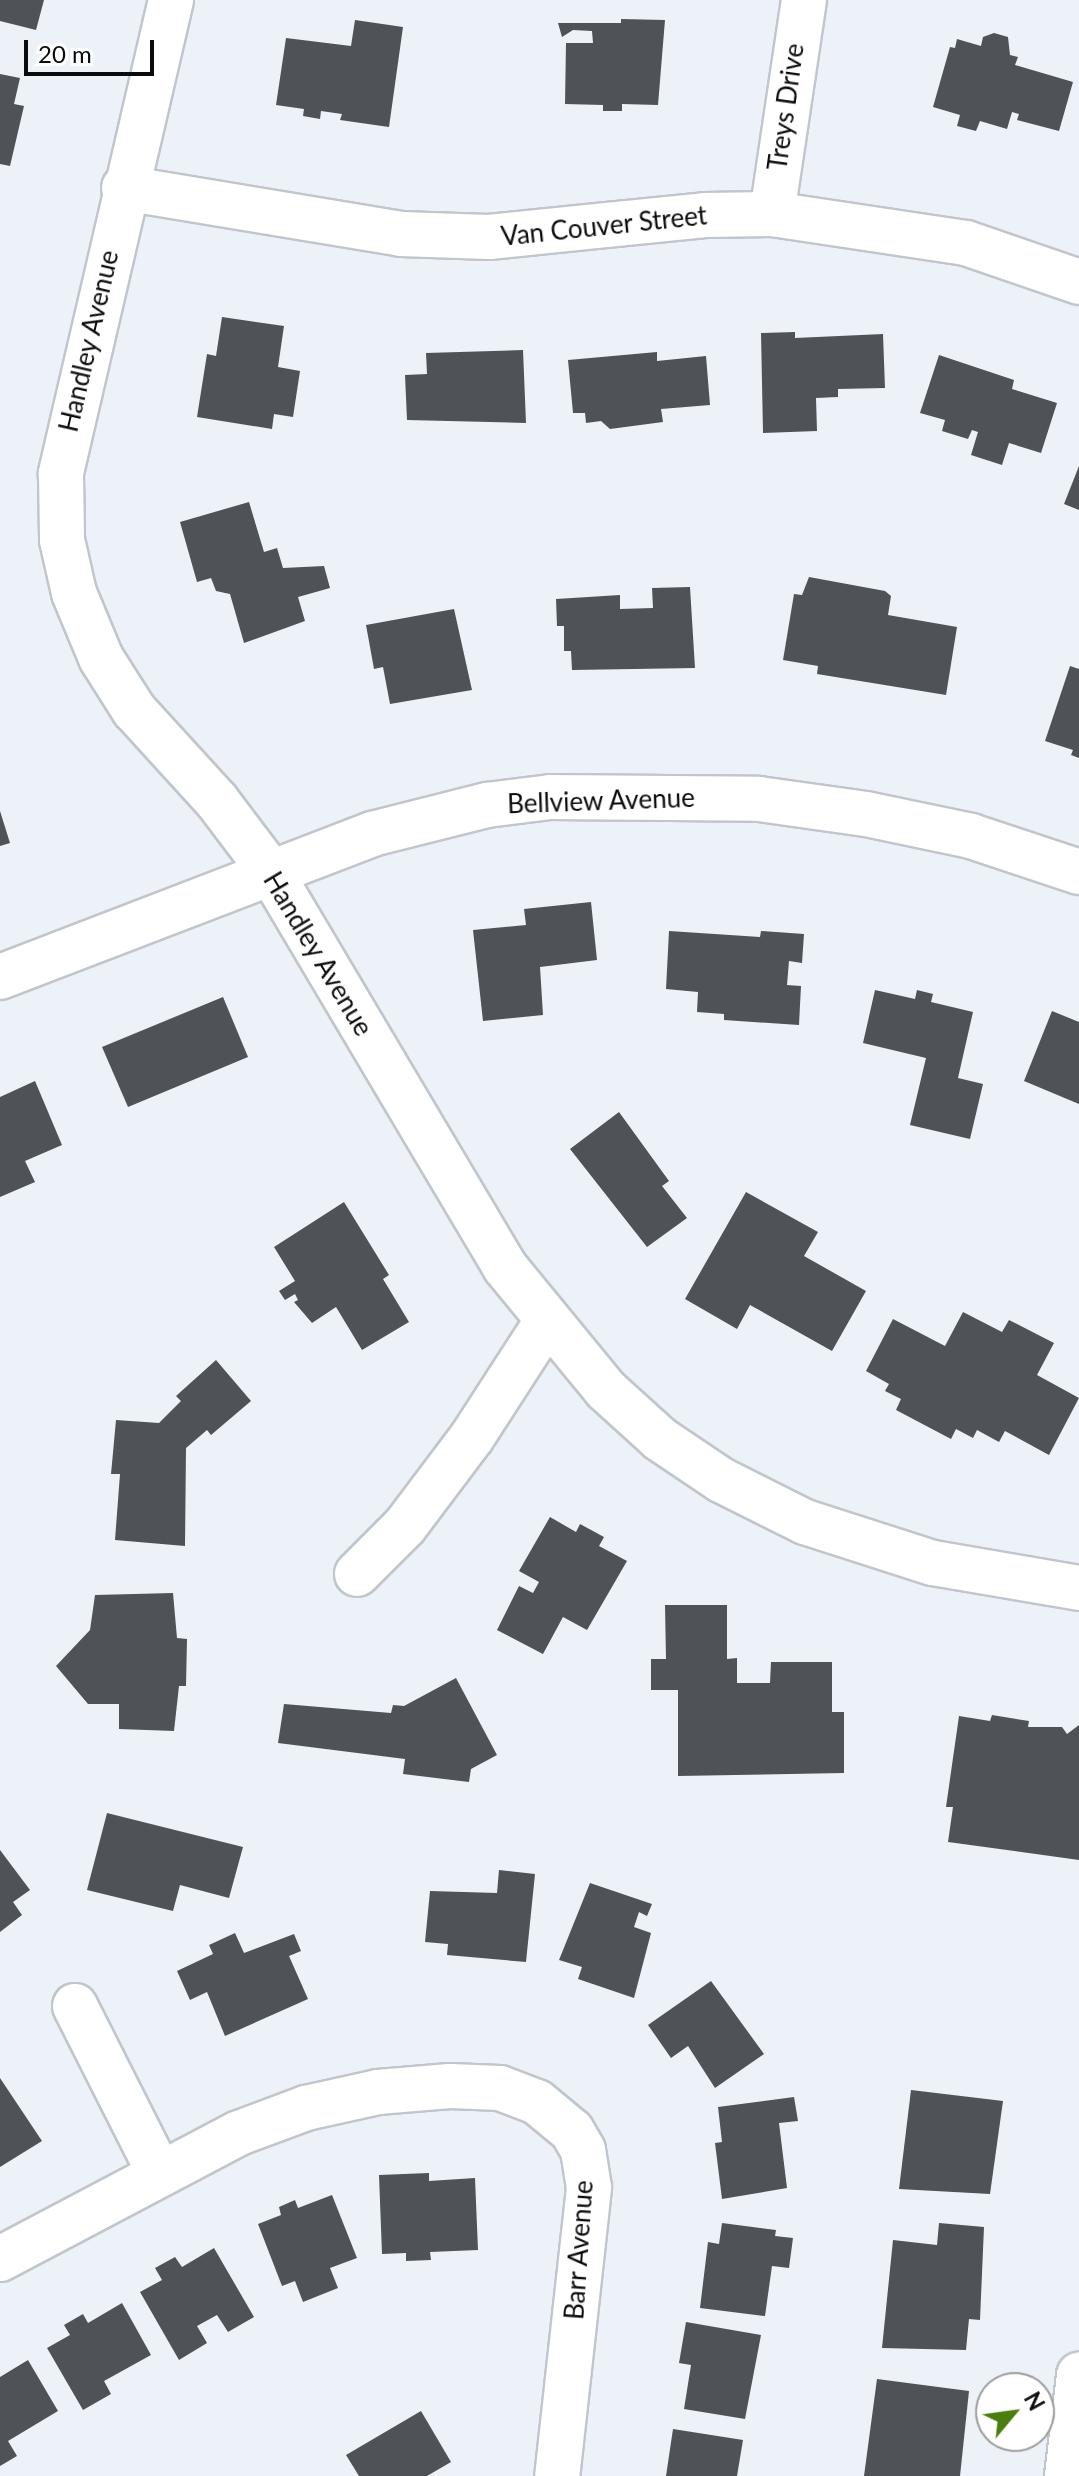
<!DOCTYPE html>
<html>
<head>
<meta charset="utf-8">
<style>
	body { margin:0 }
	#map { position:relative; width:1079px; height:2476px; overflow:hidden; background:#ecf2f7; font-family:Lato,sans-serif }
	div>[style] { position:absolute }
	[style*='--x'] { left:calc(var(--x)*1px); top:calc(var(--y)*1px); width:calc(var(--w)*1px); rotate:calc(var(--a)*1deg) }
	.building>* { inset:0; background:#4f5358 }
	.roads { filter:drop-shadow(2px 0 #c1c6cc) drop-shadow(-2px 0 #c1c6cc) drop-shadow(0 2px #c1c6cc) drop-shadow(0 -2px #c1c6cc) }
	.street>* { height:44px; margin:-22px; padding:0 22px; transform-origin:22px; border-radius:22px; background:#fff }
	span { translate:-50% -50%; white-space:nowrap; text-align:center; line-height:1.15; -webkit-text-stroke:8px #fff; paint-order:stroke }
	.street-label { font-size:26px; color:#0a0b0d }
	.north { position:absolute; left:975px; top:2372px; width:80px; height:80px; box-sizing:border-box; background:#fff; border:2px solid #9d9d9e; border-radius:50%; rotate:61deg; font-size:22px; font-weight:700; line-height:32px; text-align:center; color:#0a0b0d }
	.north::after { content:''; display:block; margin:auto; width:28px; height:36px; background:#4b7e0e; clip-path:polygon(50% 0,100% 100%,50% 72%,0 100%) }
	.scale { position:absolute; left:24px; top:40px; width:130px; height:36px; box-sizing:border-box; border:4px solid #0a0b0d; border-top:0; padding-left:10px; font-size:24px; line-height:28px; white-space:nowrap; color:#0a0b0d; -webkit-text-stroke:6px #fff; paint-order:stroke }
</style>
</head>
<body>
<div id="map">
	<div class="building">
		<div style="clip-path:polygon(0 0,44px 0,36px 30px,0 21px)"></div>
		<div style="clip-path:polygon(621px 19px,665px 20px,658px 105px,622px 104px,622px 111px,603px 111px,603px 105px,565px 104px,566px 43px,593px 43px,592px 31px,573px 30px,562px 37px,558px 23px,621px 23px)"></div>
		<div style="clip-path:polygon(355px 20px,403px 27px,389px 127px,340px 120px,342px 114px,321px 111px,320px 119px,303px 116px,304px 109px,276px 105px,286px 38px,351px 46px)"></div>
		<div style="clip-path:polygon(994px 33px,1008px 37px,1010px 55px,1018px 57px,1015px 65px,1073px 82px,1059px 131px,1017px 120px,1019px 114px,1012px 112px,1007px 129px,980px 121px,976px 131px,957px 126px,960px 115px,933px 107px,950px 47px,955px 48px,957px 39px,981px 46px,983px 37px)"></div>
		<div style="clip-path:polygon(0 74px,20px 78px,14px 104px,24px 106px,10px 166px,0 164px)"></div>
		<div style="clip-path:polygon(222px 317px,284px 326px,278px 367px,300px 371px,293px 417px,274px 414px,272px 429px,197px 417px,207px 354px,216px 356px)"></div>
		<div style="clip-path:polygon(795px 332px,795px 338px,883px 334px,885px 388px,838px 389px,838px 397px,816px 398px,817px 431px,763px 433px,761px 333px)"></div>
		<div style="clip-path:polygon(523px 350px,526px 423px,407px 420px,405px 375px,427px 374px,426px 353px)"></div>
		<div style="clip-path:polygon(657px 352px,657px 361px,706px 356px,710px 405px,661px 409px,663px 422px,610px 429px,601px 421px,586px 423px,585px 413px,573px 413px,568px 360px)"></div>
		<div style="clip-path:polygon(939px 355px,1014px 380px,1012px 389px,1057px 403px,1041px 453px,1009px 443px,1002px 465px,971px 455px,978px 432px,972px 430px,968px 439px,942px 431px,945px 420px,920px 413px)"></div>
		<div style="clip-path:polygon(1079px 466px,1079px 510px,1064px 504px)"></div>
		<div style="clip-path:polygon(249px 502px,264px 552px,277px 548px,283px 568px,324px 566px,330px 588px,298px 597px,305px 621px,244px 643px,230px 594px,216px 591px,211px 578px,197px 582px,180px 522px)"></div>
		<div style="clip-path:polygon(809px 577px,885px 591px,891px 596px,888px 615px,957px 627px,946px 695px,817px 674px,818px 666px,783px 660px,794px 594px,802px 595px)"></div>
		<div style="clip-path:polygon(690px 587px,695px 668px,572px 670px,571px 651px,564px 651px,564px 626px,557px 626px,556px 599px,620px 595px,620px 609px,653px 608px,652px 588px)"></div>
		<div style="clip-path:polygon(454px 609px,472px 690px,390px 704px,383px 667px,374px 669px,366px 625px)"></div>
		<div style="clip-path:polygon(1070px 666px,1079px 669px,1079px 758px,1071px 755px,1073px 750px,1045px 741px)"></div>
		<div style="clip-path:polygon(0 811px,10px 843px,0 846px)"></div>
		<div style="clip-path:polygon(591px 902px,597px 960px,540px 967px,543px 1015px,483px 1021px,473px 930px,526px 925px,524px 909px)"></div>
		<div style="clip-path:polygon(669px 931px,760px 937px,761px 931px,804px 934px,802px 963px,789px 961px,787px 985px,801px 986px,799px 1025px,724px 1020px,724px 1014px,697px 1012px,698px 992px,666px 989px)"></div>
		<div style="clip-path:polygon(875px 990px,915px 999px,917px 990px,933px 994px,931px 1002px,973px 1012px,958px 1078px,983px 1084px,970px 1139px,910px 1125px,926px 1058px,863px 1043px)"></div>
		<div style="clip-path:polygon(223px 997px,248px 1057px,128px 1107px,102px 1047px)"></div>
		<div style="clip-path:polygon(1052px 1011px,1079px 1022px,1079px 1104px,1024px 1081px)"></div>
		<div style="clip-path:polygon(35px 1081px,62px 1145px,25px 1161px,35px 1182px,0 1197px,0 1097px)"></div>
		<div style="clip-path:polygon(619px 1112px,669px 1181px,662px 1186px,687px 1218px,647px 1247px,570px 1149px)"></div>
		<div style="clip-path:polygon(746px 1192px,818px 1232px,804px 1256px,866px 1291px,832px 1351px,750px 1305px,737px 1329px,685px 1299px)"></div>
		<div style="clip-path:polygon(344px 1202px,389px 1275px,383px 1279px,409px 1322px,362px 1350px,336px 1307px,312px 1323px,294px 1302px,298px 1300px,295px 1294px,285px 1300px,279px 1291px,295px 1281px,274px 1247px)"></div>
		<div style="clip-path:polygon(963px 1312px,1002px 1332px,1009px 1320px,1054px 1343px,1037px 1375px,1079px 1398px,1049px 1455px,1005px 1431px,999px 1442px,977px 1430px,973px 1438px,956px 1429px,951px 1439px,896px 1410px,901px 1399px,885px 1391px,889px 1384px,866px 1371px,893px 1319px,945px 1346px)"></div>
		<div style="clip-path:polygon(216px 1360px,251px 1401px,211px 1435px,207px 1430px,186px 1448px,185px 1546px,115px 1540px,120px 1474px,111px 1474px,116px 1420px,159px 1423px,181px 1401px,176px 1396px)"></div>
		<div style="clip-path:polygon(550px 1517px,576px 1532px,580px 1524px,604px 1537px,599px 1546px,627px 1561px,587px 1630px,563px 1617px,543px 1654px,497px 1630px,519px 1586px,533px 1593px,539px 1582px,519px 1571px)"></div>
		<div style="clip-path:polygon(173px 1593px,177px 1638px,187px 1639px,186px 1686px,179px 1686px,174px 1731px,119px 1729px,119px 1704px,88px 1704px,56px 1666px,90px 1630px,95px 1595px)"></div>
		<div style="clip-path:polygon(665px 1605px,727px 1605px,727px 1659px,737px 1658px,737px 1683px,770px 1683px,771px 1662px,832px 1662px,832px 1712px,844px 1712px,844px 1773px,678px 1776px,678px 1690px,651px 1690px,651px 1659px,666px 1659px)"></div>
		<div style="clip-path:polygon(456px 1678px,497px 1755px,471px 1769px,469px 1782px,403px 1774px,405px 1759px,278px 1743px,284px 1704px,391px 1713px,393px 1705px,404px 1706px)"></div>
		<div style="clip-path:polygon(992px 1715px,1029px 1721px,1028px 1727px,1062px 1727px,1067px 1734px,1079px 1725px,1079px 1860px,948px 1842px,953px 1807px,946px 1807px,959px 1716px,990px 1721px)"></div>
		<div style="clip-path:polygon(107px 1813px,243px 1847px,229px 1898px,180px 1885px,173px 1911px,87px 1890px)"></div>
		<div style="clip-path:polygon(0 1850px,30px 1890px,13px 1902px,22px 1915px,0 1932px)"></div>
		<div style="clip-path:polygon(499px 1870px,535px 1874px,526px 1962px,447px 1955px,448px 1944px,425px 1942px,430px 1891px,497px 1893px)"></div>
		<div style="clip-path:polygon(590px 1883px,652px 1904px,647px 1916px,639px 1912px,634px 1927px,651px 1933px,634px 1998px,578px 1979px,582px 1967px,559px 1960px)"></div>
		<div style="clip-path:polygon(235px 1933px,244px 1953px,294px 1934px,301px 1951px,289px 1956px,308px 1999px,225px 2036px,207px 1992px,190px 2000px,177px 1971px,213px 1954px,209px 1945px)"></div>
		<div style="clip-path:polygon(711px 1981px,764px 2054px,715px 2088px,688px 2046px,671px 2058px,648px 2025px)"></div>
		<div style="clip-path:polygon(0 2078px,42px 2141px,0 2167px)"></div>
		<div style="clip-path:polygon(911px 2090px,1003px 2101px,990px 2194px,899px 2189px)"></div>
		<div style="clip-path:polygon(794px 2097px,798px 2121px,779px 2123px,787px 2188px,722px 2199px,715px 2143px,722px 2142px,718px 2107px)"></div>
		<div style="clip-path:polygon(429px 2173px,429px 2181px,475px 2178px,478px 2250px,430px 2252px,431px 2260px,406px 2261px,406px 2253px,382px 2254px,379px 2175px)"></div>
		<div style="clip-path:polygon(332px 2195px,357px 2258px,330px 2268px,338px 2288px,303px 2302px,295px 2281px,282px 2286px,258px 2224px,281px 2215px,279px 2207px,295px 2200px,298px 2208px)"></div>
		<div style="clip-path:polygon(722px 2223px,776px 2230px,775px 2236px,793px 2238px,789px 2268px,772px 2266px,765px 2316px,700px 2308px,708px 2242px,719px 2244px)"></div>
		<div style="clip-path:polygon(939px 2223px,984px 2227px,980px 2320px,969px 2319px,966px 2350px,882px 2348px,893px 2240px,937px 2245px)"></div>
		<div style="clip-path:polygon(214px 2248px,254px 2317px,228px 2332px,217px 2315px,197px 2326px,207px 2343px,179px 2360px,140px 2292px,162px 2280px,155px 2268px,175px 2257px,182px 2267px)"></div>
		<div style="clip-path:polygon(122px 2303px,151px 2355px,104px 2381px,111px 2394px,83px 2410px,47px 2348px,70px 2335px,64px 2325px,83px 2314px,88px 2323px)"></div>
		<div style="clip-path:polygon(686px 2322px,761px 2335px,745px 2419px,684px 2409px,691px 2365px,679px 2363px)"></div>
		<div style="clip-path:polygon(28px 2360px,58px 2411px,8px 2441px,17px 2456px,0 2466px,0 2377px)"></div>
		<div style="clip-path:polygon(877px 2379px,969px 2391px,960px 2476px,864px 2476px)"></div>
		<div style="clip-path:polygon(421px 2411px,451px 2462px,427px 2476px,359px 2476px,346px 2455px)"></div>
		<div style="clip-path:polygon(673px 2429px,743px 2440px,737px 2476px,666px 2476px)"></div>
	</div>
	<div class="roads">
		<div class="street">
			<div style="--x:171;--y:0;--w:487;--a:103.1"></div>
			<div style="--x:61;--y:474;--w:66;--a:89.1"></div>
			<div style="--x:62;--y:540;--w:54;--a:77.2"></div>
			<div style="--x:74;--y:593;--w:70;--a:67.4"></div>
			<div style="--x:101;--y:658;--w:62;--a:57.6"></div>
			<div style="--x:134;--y:710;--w:123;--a:47.6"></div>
			<div style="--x:217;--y:801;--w:88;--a:52.9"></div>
			<div style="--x:270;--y:871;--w:460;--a:59.3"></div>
			<div style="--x:505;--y:1267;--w:159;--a:50.6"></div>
			<div style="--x:606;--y:1390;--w:73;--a:42.2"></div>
			<div style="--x:660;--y:1439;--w:73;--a:33.9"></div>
			<div style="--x:721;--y:1480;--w:94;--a:26.6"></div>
			<div style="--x:805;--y:1522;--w:134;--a:17.8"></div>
			<div style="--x:933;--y:1563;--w:148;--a:9.7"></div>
			<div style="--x:124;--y:188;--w:281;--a:9.4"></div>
			<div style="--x:401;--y:234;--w:88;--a:2"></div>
			<div style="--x:489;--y:237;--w:217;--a:-5.8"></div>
			<div style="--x:705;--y:215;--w:67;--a:-0.9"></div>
			<div style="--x:772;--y:214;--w:196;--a:8.5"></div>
			<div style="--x:966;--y:243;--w:120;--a:19"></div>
			<div style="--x:772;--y:214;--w:216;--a:-81.5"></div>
			<div style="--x:0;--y:977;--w:399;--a:-21"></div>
			<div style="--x:372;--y:834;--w:119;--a:-14.2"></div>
			<div style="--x:487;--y:805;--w:64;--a:-7.2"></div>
			<div style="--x:550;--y:797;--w:209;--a:0.5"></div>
			<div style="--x:759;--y:799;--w:108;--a:8"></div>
			<div style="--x:866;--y:814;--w:107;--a:11.8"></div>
			<div style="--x:971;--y:836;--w:114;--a:18.4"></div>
			<div style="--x:357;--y:1574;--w:68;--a:-45"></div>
			<div style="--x:405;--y:1526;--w:111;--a:-53"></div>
			<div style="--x:472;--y:1437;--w:138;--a:-57.1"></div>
			<div style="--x:75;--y:2006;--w:188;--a:63.2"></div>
			<div style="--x:0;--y:2259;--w:270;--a:-27.8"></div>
			<div style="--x:239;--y:2133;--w:72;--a:-20.5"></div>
			<div style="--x:306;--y:2108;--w:74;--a:-12.5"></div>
			<div style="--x:378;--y:2092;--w:72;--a:-4.8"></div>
			<div style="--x:450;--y:2086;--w:50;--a:2.3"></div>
			<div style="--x:500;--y:2088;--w:40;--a:21"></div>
			<div style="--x:537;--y:2102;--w:45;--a:39.6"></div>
			<div style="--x:572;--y:2131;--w:22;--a:60"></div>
			<div style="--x:583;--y:2150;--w:38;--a:81"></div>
			<div style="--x:589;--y:2188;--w:290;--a:96.3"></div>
			<div style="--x:1067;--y:2476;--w:102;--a:-83.2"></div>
		</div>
	</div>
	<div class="street-label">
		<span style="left:786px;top:107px;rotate:-82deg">Treys Drive</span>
		<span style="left:604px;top:226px;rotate:-6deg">Van Couver Street</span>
		<span style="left:89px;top:341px;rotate:-77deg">Handley Avenue</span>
		<span style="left:601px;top:801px;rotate:-2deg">Bellview Avenue</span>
		<span style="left:318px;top:954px;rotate:59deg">Handley Avenue</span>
		<span style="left:579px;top:2250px;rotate:-86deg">Barr Avenue</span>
	</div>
	<div class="north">N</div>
	<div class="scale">20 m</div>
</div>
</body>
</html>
